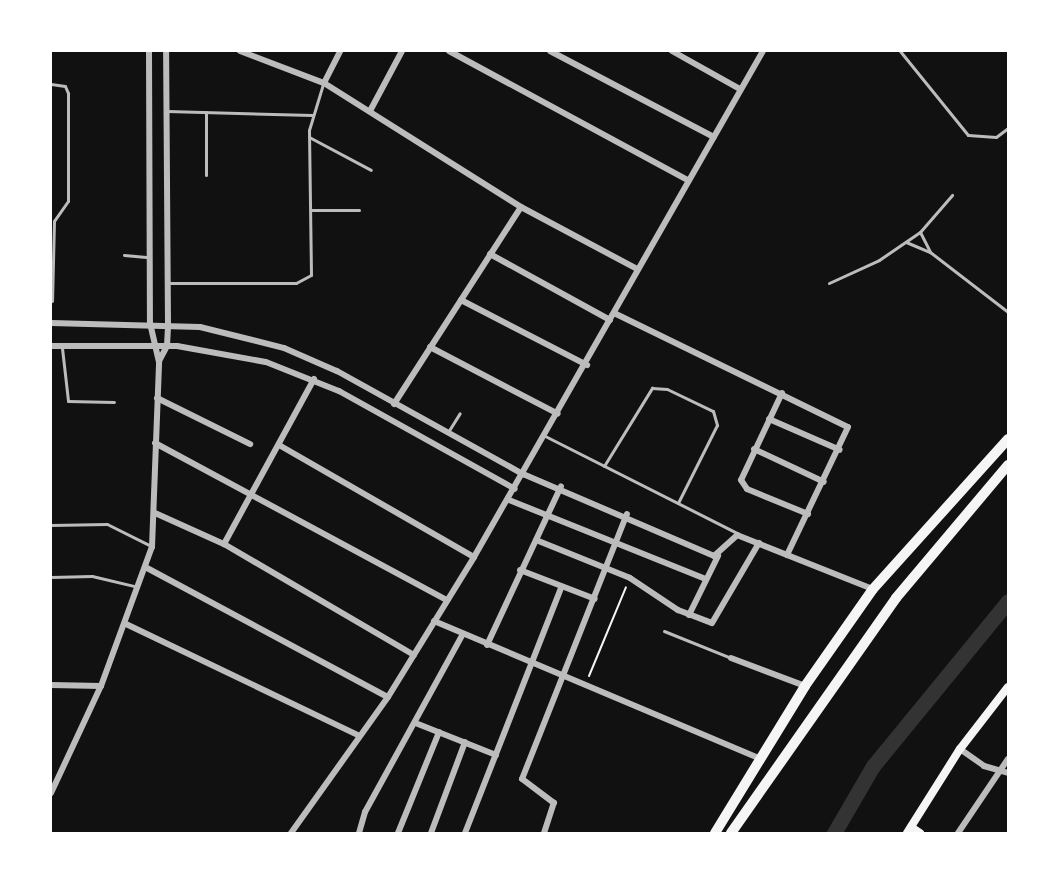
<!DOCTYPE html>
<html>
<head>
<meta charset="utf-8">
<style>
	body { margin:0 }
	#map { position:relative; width:1059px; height:884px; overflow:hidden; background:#111; font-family:Montserrat,sans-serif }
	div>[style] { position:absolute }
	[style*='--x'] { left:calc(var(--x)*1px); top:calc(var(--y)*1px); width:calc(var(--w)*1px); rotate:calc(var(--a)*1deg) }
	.canal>* { height:15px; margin:-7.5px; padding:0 7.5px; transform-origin:7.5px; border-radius:7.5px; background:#333 }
	.path>* { height:2px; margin:-1px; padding:0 1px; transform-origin:1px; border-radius:1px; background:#f5f5f5 }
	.service>* { height:3px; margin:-1.5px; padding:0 1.5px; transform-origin:1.5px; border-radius:1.5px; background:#bcbcbc }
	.minor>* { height:6px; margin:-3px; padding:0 3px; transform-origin:3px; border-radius:3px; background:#bcbcbc }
	.secondary>* { height:8px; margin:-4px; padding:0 4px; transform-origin:4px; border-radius:4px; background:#f5f5f5 }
	.trunk>* { height:10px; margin:-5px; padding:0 5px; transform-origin:5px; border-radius:5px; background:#f5f5f5 }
	span { translate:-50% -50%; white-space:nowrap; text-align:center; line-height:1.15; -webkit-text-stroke:6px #fff; paint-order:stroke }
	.frame { position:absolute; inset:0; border:52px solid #fff; pointer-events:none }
</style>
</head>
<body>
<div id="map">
	<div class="canal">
		<div style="--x:834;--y:833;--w:78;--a:-59.8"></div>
		<div style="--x:873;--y:766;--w:213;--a:-50.7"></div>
	</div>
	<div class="path">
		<div style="--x:589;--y:676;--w:96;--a:-67.4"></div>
	</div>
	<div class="service">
		<div style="--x:900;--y:51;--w:108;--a:51"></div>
		<div style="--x:968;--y:135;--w:28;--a:4"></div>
		<div style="--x:996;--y:137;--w:15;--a:-37"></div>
		<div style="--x:51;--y:84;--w:14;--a:8"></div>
		<div style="--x:65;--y:86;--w:8;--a:67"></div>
		<div style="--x:68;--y:93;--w:108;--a:90"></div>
		<div style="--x:68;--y:201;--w:24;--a:125"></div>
		<div style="--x:54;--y:221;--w:80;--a:91.4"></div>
		<div style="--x:167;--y:111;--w:145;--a:1.6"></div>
		<div style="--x:206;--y:112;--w:63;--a:90"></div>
		<div style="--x:309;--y:137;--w:70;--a:28"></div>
		<div style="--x:311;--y:210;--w:48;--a:0"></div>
		<div style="--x:920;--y:232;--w:22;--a:63"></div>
		<div style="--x:906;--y:242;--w:26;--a:23"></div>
		<div style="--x:930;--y:252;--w:98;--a:37.6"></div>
		<div style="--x:124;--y:255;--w:25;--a:5"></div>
		<div style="--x:168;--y:283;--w:128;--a:0"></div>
		<div style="--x:296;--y:283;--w:17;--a:-28"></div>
		<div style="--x:311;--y:275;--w:145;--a:-90.8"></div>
		<div style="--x:309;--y:130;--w:48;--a:-73.1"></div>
		<div style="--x:829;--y:283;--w:55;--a:-24.7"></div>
		<div style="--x:879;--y:260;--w:50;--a:-34.3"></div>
		<div style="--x:920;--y:232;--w:49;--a:-49.1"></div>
		<div style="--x:62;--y:348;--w:53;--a:83.5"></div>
		<div style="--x:68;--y:401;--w:46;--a:1.2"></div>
		<div style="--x:448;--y:432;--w:22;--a:-58"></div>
		<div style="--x:545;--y:436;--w:217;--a:26.8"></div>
		<div style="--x:604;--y:466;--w:92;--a:-58.4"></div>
		<div style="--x:652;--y:388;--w:15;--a:4"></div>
		<div style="--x:667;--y:389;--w:51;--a:25.6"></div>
		<div style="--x:713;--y:411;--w:15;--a:74"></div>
		<div style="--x:717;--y:425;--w:87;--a:116.6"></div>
		<div style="--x:51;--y:525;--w:56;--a:-1"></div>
		<div style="--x:107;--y:524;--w:49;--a:26.6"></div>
		<div style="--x:51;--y:577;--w:41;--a:-1.4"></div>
		<div style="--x:92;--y:576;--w:47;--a:13.4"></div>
		<div style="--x:664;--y:631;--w:72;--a:21.9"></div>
	</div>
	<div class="minor">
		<div style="--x:149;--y:51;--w:272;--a:89.8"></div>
		<div style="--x:150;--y:323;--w:39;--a:77"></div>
		<div style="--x:240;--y:51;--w:90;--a:20.9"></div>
		<div style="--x:324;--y:83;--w:233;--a:32.2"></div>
		<div style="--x:521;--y:207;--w:132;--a:28.1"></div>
		<div style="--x:449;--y:51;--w:272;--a:28.4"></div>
		<div style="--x:550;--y:51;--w:185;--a:27.7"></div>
		<div style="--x:672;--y:51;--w:78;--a:29.2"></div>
		<div style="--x:324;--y:83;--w:36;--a:-63"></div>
		<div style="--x:370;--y:111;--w:68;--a:-61.9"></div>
		<div style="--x:490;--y:254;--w:137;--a:28.8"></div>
		<div style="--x:461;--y:300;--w:142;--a:27.3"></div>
		<div style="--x:614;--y:313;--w:260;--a:26"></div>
		<div style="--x:848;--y:427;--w:142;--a:115.5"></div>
		<div style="--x:51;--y:323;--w:149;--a:1.5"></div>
		<div style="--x:200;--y:327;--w:87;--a:14"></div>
		<div style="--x:284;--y:348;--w:58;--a:23.5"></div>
		<div style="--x:337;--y:371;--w:213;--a:29"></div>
		<div style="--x:523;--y:474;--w:208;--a:23.2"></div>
		<div style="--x:714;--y:556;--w:31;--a:-42"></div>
		<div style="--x:737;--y:535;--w:146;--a:21.7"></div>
		<div style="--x:51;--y:346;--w:126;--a:0"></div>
		<div style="--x:177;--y:346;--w:90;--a:10.2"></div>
		<div style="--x:266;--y:362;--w:79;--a:21.7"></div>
		<div style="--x:339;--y:391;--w:201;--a:29.1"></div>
		<div style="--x:430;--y:347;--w:144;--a:27.6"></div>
		<div style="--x:782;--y:393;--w:96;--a:115.2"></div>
		<div style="--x:741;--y:480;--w:11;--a:56"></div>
		<div style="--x:747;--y:489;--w:66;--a:22.3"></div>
		<div style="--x:157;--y:398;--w:104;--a:26.3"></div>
		<div style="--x:394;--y:404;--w:234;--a:-57.2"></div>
		<div style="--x:769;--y:419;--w:77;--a:23.6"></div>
		<div style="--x:155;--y:443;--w:332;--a:28.3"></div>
		<div style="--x:279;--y:445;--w:225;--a:29.9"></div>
		<div style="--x:754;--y:449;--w:77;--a:25.2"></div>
		<div style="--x:509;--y:500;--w:212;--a:21.9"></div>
		<div style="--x:155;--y:513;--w:76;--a:24.2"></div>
		<div style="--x:224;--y:544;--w:220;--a:30.3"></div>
		<div style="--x:536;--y:540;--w:101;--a:22"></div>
		<div style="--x:630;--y:578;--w:58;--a:33.7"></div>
		<div style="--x:678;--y:610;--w:36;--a:21"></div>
		<div style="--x:712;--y:623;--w:93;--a:-59.6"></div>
		<div style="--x:224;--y:544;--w:188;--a:-61.4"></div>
		<div style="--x:147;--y:568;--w:273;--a:28.2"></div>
		<div style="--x:520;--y:570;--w:80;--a:21.1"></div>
		<div style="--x:689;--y:615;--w:66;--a:-63.8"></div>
		<div style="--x:434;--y:621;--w:353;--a:22.9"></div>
		<div style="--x:126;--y:624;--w:259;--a:25.6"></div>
		<div style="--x:487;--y:645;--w:175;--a:-65"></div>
		<div style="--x:731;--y:658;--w:79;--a:20.7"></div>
		<div style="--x:51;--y:685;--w:50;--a:1.1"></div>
		<div style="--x:418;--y:724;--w:84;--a:21.7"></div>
		<div style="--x:960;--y:749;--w:29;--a:35"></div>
		<div style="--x:984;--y:766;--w:25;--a:16"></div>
		<div style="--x:51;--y:793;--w:118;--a:-65"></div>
		<div style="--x:101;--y:686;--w:148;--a:-69.9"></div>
		<div style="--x:152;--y:547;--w:186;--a:-87.8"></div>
		<div style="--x:159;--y:361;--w:17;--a:-62"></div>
		<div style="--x:167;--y:346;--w:22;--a:-87"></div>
		<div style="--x:168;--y:324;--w:273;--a:-90.4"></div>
		<div style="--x:291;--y:833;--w:167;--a:-54.5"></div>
		<div style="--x:388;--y:697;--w:164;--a:-58.4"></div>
		<div style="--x:474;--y:557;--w:583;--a:-60.27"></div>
		<div style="--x:359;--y:833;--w:22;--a:-74"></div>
		<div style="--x:365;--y:812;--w:203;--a:-61.2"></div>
		<div style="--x:398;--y:833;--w:109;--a:-67.9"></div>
		<div style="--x:431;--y:833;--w:97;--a:-69.5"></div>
		<div style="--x:465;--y:833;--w:263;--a:-68.6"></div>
		<div style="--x:544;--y:833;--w:32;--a:-72"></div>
		<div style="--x:554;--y:803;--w:40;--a:-143"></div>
		<div style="--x:522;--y:779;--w:285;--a:-68.4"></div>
		<div style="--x:958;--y:833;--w:89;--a:-56"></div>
	</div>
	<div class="secondary">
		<div style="--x:911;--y:827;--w:11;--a:34"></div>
		<div style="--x:907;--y:833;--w:99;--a:-57.8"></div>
		<div style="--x:960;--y:749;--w:78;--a:-52.3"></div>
	</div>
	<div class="trunk">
		<div style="--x:715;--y:833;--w:172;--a:-58.5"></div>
		<div style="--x:805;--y:686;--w:118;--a:-55"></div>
		<div style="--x:873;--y:589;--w:202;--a:-48"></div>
		<div style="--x:731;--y:833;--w:287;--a:-54.9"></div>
		<div style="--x:896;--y:598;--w:174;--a:-49.9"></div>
	</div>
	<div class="frame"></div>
</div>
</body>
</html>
